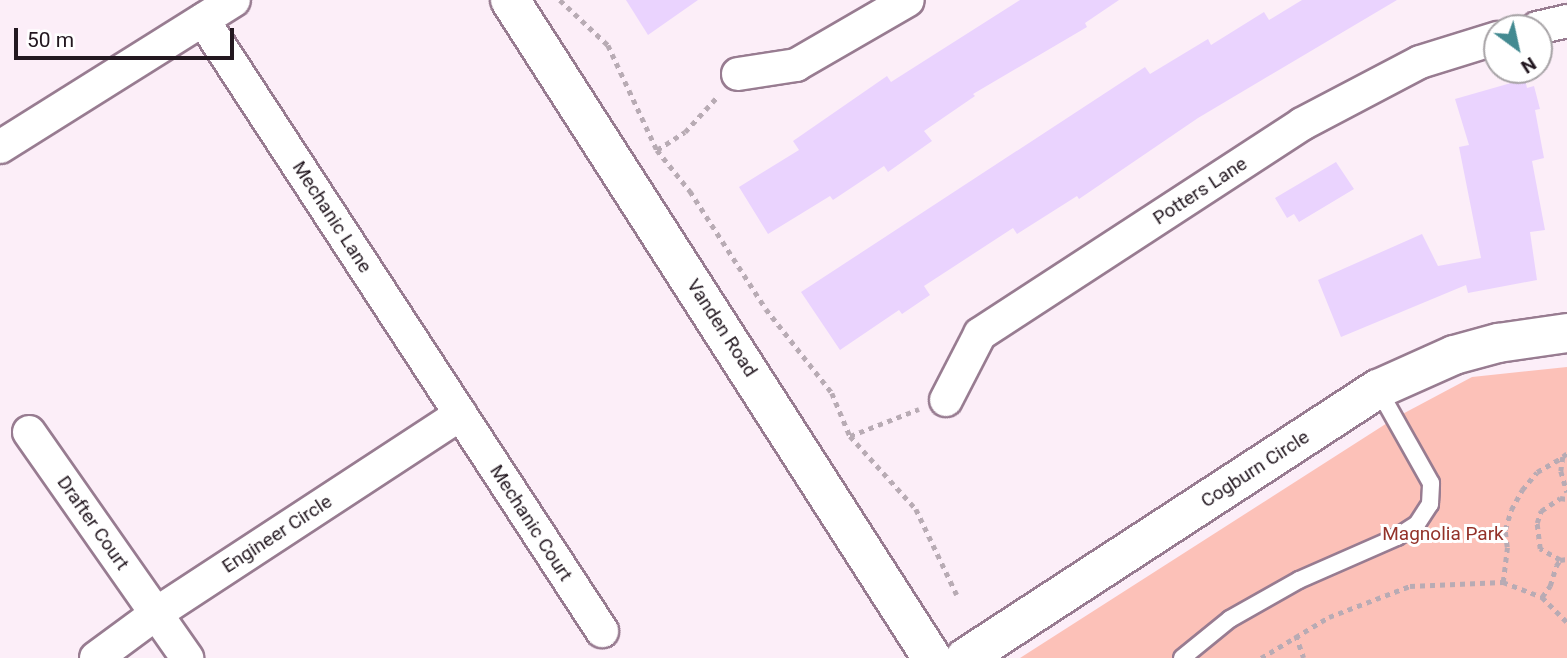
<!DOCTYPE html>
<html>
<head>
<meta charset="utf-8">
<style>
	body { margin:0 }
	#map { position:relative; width:1567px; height:658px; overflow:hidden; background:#fceef8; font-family:Roboto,sans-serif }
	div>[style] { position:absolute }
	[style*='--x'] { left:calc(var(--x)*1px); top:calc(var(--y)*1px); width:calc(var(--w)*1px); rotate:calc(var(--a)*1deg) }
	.green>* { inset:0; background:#fcc1b8 }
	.building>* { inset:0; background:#ead3fe }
	.path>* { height:4.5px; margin-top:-2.25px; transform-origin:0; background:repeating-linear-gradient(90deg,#b8abb4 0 5px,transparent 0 10px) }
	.roads { filter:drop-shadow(2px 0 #987c91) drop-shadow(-2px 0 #987c91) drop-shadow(0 2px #987c91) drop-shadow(0 -2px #987c91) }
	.service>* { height:16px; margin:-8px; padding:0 8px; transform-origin:8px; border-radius:8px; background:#fff }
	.minor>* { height:32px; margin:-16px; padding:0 16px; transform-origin:16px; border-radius:16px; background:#fff }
	.tertiary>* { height:38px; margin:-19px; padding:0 19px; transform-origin:19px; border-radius:19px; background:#fff }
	span { translate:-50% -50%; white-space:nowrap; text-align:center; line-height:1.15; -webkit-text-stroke:6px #fff; paint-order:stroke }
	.street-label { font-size:19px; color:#231820 }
	.park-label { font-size:19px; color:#933229 }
	.north { position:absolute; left:1483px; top:14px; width:70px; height:70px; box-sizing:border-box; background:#fff; border:2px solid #a7a3a6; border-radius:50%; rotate:147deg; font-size:19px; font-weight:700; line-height:28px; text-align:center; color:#231820 }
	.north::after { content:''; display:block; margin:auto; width:24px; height:32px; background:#438a91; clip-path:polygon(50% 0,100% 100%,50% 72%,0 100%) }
	.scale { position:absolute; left:14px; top:28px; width:220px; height:32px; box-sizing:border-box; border:4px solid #231820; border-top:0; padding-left:9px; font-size:21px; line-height:24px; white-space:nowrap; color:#231820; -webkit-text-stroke:5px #fff; paint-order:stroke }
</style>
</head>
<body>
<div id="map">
	<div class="green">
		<div style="clip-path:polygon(1567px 367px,1567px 658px,1020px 658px,1395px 418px,1472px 377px)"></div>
	</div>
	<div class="building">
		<div style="clip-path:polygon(626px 0,698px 0,648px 35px)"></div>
		<div style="clip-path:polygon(1020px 0,1119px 0,1085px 23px,1087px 27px,973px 94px,975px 96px,924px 131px,932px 141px,888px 172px,884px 166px,833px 200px,830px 196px,768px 234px,739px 187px,799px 150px,793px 141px,887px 76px,891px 82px)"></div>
		<div style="clip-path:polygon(1302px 0,1397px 0,1198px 118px,1079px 199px,1077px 196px,1017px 234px,1013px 228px,924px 286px,930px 295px,902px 314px,899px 310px,840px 350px,801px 292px,1145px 67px,1150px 74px,1208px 39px,1211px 45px,1264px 12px,1269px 20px)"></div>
		<div style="clip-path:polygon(1525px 79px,1527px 88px,1534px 86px,1540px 109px,1535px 110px,1544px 158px,1532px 161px,1545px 230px,1530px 232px,1537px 280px,1468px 293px,1466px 285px,1341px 337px,1318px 280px,1422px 234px,1438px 266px,1481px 258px,1459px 147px,1469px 145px,1455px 99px)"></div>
		<div style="clip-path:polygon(1336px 162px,1354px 189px,1299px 222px,1294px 214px,1287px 218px,1275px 198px)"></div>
	</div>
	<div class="path">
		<div style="--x:560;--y:0;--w:66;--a:43.2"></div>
		<div style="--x:608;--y:45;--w:116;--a:65"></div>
		<div style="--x:657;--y:150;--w:53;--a:51.2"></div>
		<div style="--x:690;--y:191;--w:140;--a:57.2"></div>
		<div style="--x:766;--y:309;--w:107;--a:51.8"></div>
		<div style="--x:832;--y:393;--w:47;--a:67.3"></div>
		<div style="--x:850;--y:436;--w:98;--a:47.9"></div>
		<div style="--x:916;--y:509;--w:95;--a:64.5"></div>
		<div style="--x:657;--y:150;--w:33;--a:-33"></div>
		<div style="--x:685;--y:132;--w:49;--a:-47.5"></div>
		<div style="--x:850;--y:436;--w:74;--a:-21.4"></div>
		<div style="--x:1567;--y:454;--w:5;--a:143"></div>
		<div style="--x:1563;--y:457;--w:14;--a:98"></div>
		<div style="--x:1561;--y:471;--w:22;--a:74"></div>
		<div style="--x:1560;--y:560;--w:23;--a:-151"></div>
		<div style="--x:1540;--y:549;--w:26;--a:-97"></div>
		<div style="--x:1537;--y:523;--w:13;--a:-72"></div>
		<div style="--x:1541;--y:511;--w:23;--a:-34"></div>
		<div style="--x:1560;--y:498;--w:7;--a:8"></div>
		<div style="--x:1503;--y:582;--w:35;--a:-83"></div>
		<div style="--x:1507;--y:547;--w:17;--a:-97"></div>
		<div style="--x:1505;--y:530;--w:21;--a:-73"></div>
		<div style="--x:1511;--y:510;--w:23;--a:-61"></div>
		<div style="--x:1522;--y:490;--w:23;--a:-50"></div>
		<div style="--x:1537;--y:472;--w:30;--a:-30"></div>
		<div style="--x:1542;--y:597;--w:14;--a:-54"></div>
		<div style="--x:1550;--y:586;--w:21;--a:-73"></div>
		<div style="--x:1556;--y:566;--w:7;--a:-56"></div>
		<div style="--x:1560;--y:560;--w:7;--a:-8"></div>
		<div style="--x:1296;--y:635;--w:24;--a:71"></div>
		<div style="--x:1261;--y:658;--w:79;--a:-31.1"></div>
		<div style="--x:1329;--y:617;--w:87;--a:-20.9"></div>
		<div style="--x:1410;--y:586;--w:93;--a:-2.5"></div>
		<div style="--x:1503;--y:582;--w:42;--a:21"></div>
		<div style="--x:1542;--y:597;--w:35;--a:45"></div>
	</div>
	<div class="roads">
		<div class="service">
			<div style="--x:1182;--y:658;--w:62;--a:-39.1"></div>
			<div style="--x:1230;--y:619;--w:79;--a:-29.5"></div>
			<div style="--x:1299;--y:580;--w:107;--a:-23.7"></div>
			<div style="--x:1397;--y:537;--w:24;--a:-33"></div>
			<div style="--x:1417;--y:524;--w:24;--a:-57"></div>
			<div style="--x:1430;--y:504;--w:21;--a:-87"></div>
			<div style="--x:1431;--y:483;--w:108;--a:-119.4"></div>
		</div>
		<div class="minor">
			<div style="--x:203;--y:20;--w:730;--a:56.85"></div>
			<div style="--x:1537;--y:28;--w:31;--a:-13"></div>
			<div style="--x:738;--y:74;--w:59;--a:-8.8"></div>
			<div style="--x:796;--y:65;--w:129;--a:-30.1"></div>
			<div style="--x:0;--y:147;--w:276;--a:-32.1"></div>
			<div style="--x:946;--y:400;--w:74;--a:-62.7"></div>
			<div style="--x:980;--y:334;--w:384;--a:-33.1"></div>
			<div style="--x:1302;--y:124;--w:133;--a:-27.7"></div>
			<div style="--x:1420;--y:62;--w:81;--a:-17.3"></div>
			<div style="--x:29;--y:432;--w:276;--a:55"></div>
			<div style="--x:96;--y:658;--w:76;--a:-36.4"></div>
			<div style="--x:157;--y:613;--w:363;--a:-33.2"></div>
		</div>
		<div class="tertiary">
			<div style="--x:510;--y:0;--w:782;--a:57.33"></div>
			<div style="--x:965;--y:658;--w:493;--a:-33.1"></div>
			<div style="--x:1378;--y:389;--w:83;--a:-24.1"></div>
			<div style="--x:1454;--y:355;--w:46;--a:-15.3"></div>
			<div style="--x:1498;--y:343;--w:70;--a:-8.2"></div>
		</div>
	</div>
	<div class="street-label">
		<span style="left:1200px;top:191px;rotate:-33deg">Potters Lane</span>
		<span style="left:332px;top:217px;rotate:57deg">Mechanic Lane</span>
		<span style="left:722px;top:328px;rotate:57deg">Vanden Road</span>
		<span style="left:1255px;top:469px;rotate:-33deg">Cogburn Circle</span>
		<span style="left:93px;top:523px;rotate:55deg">Drafter Court</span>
		<span style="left:531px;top:523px;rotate:57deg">Mechanic Court</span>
		<span style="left:277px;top:534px;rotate:-33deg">Engineer Circle</span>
	</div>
	<div class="park-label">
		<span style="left:1443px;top:534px">Magnolia Park</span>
	</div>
	<div class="north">N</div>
	<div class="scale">50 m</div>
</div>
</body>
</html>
